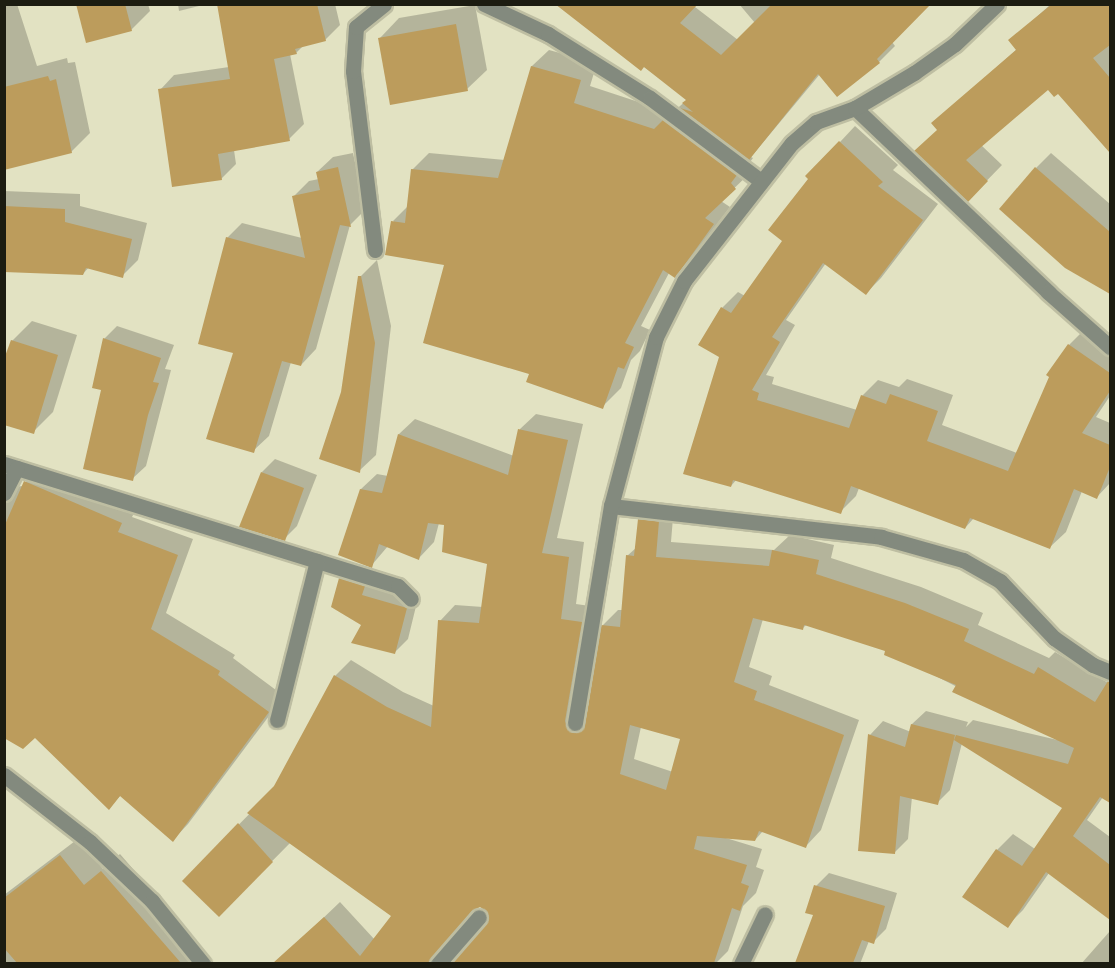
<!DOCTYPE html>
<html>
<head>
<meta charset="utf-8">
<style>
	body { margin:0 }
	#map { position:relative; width:1115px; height:968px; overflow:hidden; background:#e2e2c2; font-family:"Alegreya Sans",sans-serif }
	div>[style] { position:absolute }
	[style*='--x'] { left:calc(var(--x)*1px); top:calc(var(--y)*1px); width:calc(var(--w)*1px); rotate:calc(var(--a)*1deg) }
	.shadow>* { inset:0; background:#0003 }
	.building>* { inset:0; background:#bc9c5c }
	.roads { filter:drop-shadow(2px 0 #bebea2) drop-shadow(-2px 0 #bebea2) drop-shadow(0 2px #bebea2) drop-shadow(0 -2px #bebea2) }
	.minor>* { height:15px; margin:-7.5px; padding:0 7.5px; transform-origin:7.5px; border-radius:7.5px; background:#838a7e }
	span { translate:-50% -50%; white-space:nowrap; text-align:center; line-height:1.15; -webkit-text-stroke:4.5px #fff; paint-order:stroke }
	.frame { position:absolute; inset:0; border:6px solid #1c1c11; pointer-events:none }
</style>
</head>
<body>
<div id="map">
	<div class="shadow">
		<div style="clip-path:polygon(4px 4px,17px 4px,37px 66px,67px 58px,68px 63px,75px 62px,90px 133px,71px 152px,4px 169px)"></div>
		<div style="clip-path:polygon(78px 4px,148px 4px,150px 11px,131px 30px)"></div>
		<div style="clip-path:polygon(178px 4px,207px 4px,179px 11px)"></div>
		<div style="clip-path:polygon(218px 4px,335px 4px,340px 25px,325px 40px,303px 46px,296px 53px,290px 54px,304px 124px,289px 139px,234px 150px,236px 164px,221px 179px,160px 90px,174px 75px,229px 67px)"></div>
		<div style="clip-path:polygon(558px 4px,695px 7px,738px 40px,755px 23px,739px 4px,929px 4px,892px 42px,895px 46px,879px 62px,820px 74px,751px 157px,753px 158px,747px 166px,752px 171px,721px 201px,730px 207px,691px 259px,674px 276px,669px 273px,641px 326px,650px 330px,640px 351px,631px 360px,621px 388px,604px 405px,531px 374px,446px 264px,393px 221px,408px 206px,412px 170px,429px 153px,505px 160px,532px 66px,549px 50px,597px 63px,590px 86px,672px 113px,688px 99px)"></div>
		<div style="clip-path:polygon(1051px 4px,1110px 4px,1110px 151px,1058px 92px,1049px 88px,981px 145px,1002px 165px,968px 200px,938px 130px,933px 124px,1017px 49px,1010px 41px)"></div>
		<div style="clip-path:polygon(475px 5px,487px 70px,467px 89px,380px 38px,399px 18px)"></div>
		<div style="clip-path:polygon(855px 126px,898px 165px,893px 170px,938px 204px,881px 278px,866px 293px,826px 263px,786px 320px,795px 325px,766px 375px,774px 377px,772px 384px,857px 410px,862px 396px,878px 380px,899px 387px,907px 379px,953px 395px,942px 425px,1017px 453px,1069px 345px,1085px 329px,1110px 346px,1110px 396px,1096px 417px,1110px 423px,1110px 483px,1097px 497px,1082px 491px,1066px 532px,1050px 547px,974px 518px,965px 528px,859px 488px,856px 496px,840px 512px,737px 479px,731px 486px,721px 356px,722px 308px,738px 292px,745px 296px,784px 240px,840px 142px)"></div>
		<div style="clip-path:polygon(353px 153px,365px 210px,350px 225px,316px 349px,301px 365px,291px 362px,269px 436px,253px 451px,235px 352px,227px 238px,242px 223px,302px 238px,294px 196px,309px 181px,319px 179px,317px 172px,333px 157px)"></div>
		<div style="clip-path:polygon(1051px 153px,1110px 204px,1110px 293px,1066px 267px,1036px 168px)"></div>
		<div style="clip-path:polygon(4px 191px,80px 194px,80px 206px,147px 223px,138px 260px,122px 276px,89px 267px,83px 274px,4px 271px)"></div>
		<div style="clip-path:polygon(377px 260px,391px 326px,376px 455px,359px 471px,343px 392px,360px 277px)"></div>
		<div style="clip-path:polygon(32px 321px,77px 335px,53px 412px,33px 432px,12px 341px)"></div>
		<div style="clip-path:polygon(117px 326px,174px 345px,165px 369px,171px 370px,146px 466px,132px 479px,103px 389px,104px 339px)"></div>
		<div style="clip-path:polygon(evenodd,536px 414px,583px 424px,557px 538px,584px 542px,576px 604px,597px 607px,581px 711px,588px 716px,603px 625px,618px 610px,623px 610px,627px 556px,637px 547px,639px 520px,655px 504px,674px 506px,671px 542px,774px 550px,790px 535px,834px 545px,831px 558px,921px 587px,983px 613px,978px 625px,1049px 658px,1055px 652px,1110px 684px,1110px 801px,1103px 797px,1087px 820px,1110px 837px,1110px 918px,1049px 873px,1023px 910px,1007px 926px,964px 897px,997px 850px,1013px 834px,1035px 849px,1065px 807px,962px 743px,950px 790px,937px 803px,912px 797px,908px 839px,895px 852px,870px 735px,883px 721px,911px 732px,912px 724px,926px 711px,968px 722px,966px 727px,973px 720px,1062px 741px,887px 651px,807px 624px,803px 628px,763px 619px,749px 667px,772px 676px,769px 685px,859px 720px,821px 830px,806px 846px,763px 831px,755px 840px,726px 838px,762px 849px,756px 867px,764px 870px,756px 893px,743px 906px,728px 951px,715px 964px,637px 964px,682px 840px,591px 964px,275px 964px,340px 902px,375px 940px,393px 915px,291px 842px,219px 915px,184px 880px,276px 787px,335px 676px,351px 660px,403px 692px,434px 706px,440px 621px,455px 605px,483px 607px,489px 563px,446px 524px,439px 523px,434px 542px,419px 558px,388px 546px,371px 566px,361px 489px,377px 474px,388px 476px,399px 434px,415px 419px,514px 456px,520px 429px,536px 414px,641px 727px,682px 738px,673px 772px,634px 759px,641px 727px,536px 414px,477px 906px,482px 906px,490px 913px,488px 924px,457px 958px,448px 956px,444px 950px,446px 940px,477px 906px)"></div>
		<div style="clip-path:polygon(4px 458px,9px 476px,16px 487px,22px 486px,41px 466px,137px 507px,132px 517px,193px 539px,166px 613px,235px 655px,233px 658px,284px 696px,188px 824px,173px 840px,121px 795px,109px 808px,35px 736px,4px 736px)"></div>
		<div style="clip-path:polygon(275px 459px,317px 475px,297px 526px,284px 539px,262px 472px)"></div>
		<div style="clip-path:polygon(353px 565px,375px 582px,419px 594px,408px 639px,395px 652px,363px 625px,340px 579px)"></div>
		<div style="clip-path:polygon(79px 838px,103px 869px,120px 854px,204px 951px,193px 964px,4px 964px,4px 895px)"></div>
		<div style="clip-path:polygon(829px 873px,897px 893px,886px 929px,873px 942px,869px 941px,860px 964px,796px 964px,814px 914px,816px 886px)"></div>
		<div style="clip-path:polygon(1110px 931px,1110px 964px,1081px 964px)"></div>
	</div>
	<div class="building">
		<div style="clip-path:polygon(76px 4px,125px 4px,132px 31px,86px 43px)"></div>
		<div style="clip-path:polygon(217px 4px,317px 4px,326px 41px,295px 49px,297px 54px,274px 59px,290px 141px,218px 154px,222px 180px,172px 187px,158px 89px,230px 79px)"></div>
		<div style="clip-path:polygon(555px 4px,698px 4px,680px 23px,721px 55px,772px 4px,931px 4px,877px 59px,880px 63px,837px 97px,818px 74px,749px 160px,680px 108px,693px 112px,682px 103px,686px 100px,644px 67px,641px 71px)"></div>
		<div style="clip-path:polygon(1052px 4px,1110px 4px,1110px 45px,1093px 58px,1110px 78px,1110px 153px,1058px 94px,1054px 97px,1048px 90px,966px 160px,988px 181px,968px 202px,914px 151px,937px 130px,931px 123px,1016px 50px,1008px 40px)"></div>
		<div style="clip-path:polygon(456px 24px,468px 91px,390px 105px,378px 38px)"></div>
		<div style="clip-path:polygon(531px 66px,581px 80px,574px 103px,654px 129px,663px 120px,737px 175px,731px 183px,736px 189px,705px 218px,714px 224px,675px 278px,663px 270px,625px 343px,634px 347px,624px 369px,618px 367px,603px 409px,526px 382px,529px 374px,423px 343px,444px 265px,385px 255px,391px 221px,405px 223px,411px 169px,498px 178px)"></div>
		<div style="clip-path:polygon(48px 76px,50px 81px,56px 79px,72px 153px,4px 170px,4px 87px)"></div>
		<div style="clip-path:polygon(839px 141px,883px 182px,878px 186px,923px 220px,866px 295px,823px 263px,772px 337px,780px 342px,752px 390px,759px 393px,757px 400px,849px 428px,861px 395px,886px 404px,890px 394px,938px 411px,927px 441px,1008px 471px,1049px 377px,1046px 375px,1068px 344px,1110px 373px,1110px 391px,1082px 433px,1110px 445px,1110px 467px,1097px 499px,1074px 489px,1050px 549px,970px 518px,965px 529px,851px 486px,841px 514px,733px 480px,731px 487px,683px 474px,719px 357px,698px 345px,721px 307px,731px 313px,782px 241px,768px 230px,808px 179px,805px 176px)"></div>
		<div style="clip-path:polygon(338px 167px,351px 227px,340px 225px,301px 366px,282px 361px,254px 453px,206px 439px,233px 353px,198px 344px,226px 237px,305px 258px,292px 196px,320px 190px,316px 172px)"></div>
		<div style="clip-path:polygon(1035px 167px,1110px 232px,1110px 294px,1065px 268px,999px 209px)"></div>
		<div style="clip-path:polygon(4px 206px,65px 209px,65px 222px,132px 239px,123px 278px,86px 268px,83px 275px,4px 272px)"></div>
		<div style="clip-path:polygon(358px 276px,361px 276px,375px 343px,360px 473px,319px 459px,341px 392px)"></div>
		<div style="clip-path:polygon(103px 338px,161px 358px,153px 382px,159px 383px,148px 415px,133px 481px,83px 469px,101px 390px,92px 388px)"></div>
		<div style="clip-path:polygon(11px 340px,58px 355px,34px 434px,4px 425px,4px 359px)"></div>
		<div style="clip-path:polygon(evenodd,518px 429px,568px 440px,542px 553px,569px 557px,561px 619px,582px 622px,565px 721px,568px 730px,578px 732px,585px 725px,601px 625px,620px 627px,626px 555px,634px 556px,638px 519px,659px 521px,656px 557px,769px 566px,772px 550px,819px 560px,816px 574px,905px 603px,969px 629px,964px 641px,1034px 674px,1038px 667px,1095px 702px,1108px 681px,1110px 682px,1110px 803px,1100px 797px,1073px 836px,1110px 865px,1110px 920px,1046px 872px,1008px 928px,962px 897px,996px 849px,1022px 866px,1062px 808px,954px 740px,956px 735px,1068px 764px,1074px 748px,952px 692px,956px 685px,884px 655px,885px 651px,804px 625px,803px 630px,753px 618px,734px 682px,757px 691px,754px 700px,844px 735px,806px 848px,759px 831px,755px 841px,697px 836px,694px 849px,747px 865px,741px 883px,749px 886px,740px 911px,732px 908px,714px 963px,451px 963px,487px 923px,488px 913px,480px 907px,472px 911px,428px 963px,273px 963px,324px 917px,360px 956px,391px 916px,247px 813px,274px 786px,334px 675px,387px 707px,431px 727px,438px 620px,479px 623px,487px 564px,442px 552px,444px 525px,428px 523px,419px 560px,379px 544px,372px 568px,338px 555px,360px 489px,382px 493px,398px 434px,508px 475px,518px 429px,630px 725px,680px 739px,666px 790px,620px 774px,630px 725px)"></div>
		<div style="clip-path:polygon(261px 472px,304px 488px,285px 541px,239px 527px)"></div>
		<div style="clip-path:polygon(24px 481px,122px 523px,118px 532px,178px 555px,151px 629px,220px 671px,218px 675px,269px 712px,173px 842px,120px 796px,109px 810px,35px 738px,23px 749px,4px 738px,4px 527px)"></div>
		<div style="clip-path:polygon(339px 578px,365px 586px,362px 595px,407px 608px,395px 654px,351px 643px,361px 625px,331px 607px)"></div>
		<div style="clip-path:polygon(911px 724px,955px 735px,938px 805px,900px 796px,895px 854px,858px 851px,868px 734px,905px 747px)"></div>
		<div style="clip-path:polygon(238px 823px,273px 862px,219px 917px,182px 881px)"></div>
		<div style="clip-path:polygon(60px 855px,84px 885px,101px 871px,181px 963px,17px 963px,4px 948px,4px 898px)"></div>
		<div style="clip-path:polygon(814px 885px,885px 906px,874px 944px,862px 940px,853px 963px,795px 963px,813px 915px,805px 913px)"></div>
	</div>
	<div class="roads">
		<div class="minor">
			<div style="--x:484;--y:4;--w:71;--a:25.1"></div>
			<div style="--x:548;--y:34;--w:120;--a:32.1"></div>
			<div style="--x:650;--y:98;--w:139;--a:36.8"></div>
			<div style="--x:855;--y:108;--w:267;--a:43.6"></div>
			<div style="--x:1048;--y:292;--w:83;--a:41.6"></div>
			<div style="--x:375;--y:250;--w:180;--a:-97"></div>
			<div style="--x:353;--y:71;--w:44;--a:-86.1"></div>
			<div style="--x:356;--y:27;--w:36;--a:-39"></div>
			<div style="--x:4;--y:464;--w:412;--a:17.2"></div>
			<div style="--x:398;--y:586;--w:18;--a:45"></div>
			<div style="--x:4;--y:493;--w:28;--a:-63"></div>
			<div style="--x:611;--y:506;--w:272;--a:6.5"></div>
			<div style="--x:881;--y:537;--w:85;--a:15.7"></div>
			<div style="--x:963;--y:560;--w:43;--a:29.6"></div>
			<div style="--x:1000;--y:581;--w:79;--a:46.5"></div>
			<div style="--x:1054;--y:638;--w:47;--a:34.7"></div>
			<div style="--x:1093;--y:665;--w:18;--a:22"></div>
			<div style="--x:277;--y:720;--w:164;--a:-75.9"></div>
			<div style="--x:575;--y:723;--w:220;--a:-80.6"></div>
			<div style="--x:611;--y:506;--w:175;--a:-75.1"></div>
			<div style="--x:656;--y:337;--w:63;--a:-63.4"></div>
			<div style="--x:684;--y:281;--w:175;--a:-52"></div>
			<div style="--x:792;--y:143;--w:32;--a:-41"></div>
			<div style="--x:816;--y:122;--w:41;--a:-19.7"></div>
			<div style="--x:855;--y:108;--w:69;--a:-30.7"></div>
			<div style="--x:914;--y:73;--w:50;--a:-35.3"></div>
			<div style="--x:955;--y:44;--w:58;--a:-43.6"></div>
			<div style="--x:4;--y:775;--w:109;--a:37.9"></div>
			<div style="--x:90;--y:842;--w:86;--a:43.6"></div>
			<div style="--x:152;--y:901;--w:81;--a:51"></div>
			<div style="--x:438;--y:964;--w:62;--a:-48.9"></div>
			<div style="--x:741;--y:964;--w:55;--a:-64.4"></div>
		</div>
	</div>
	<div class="frame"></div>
</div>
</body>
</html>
